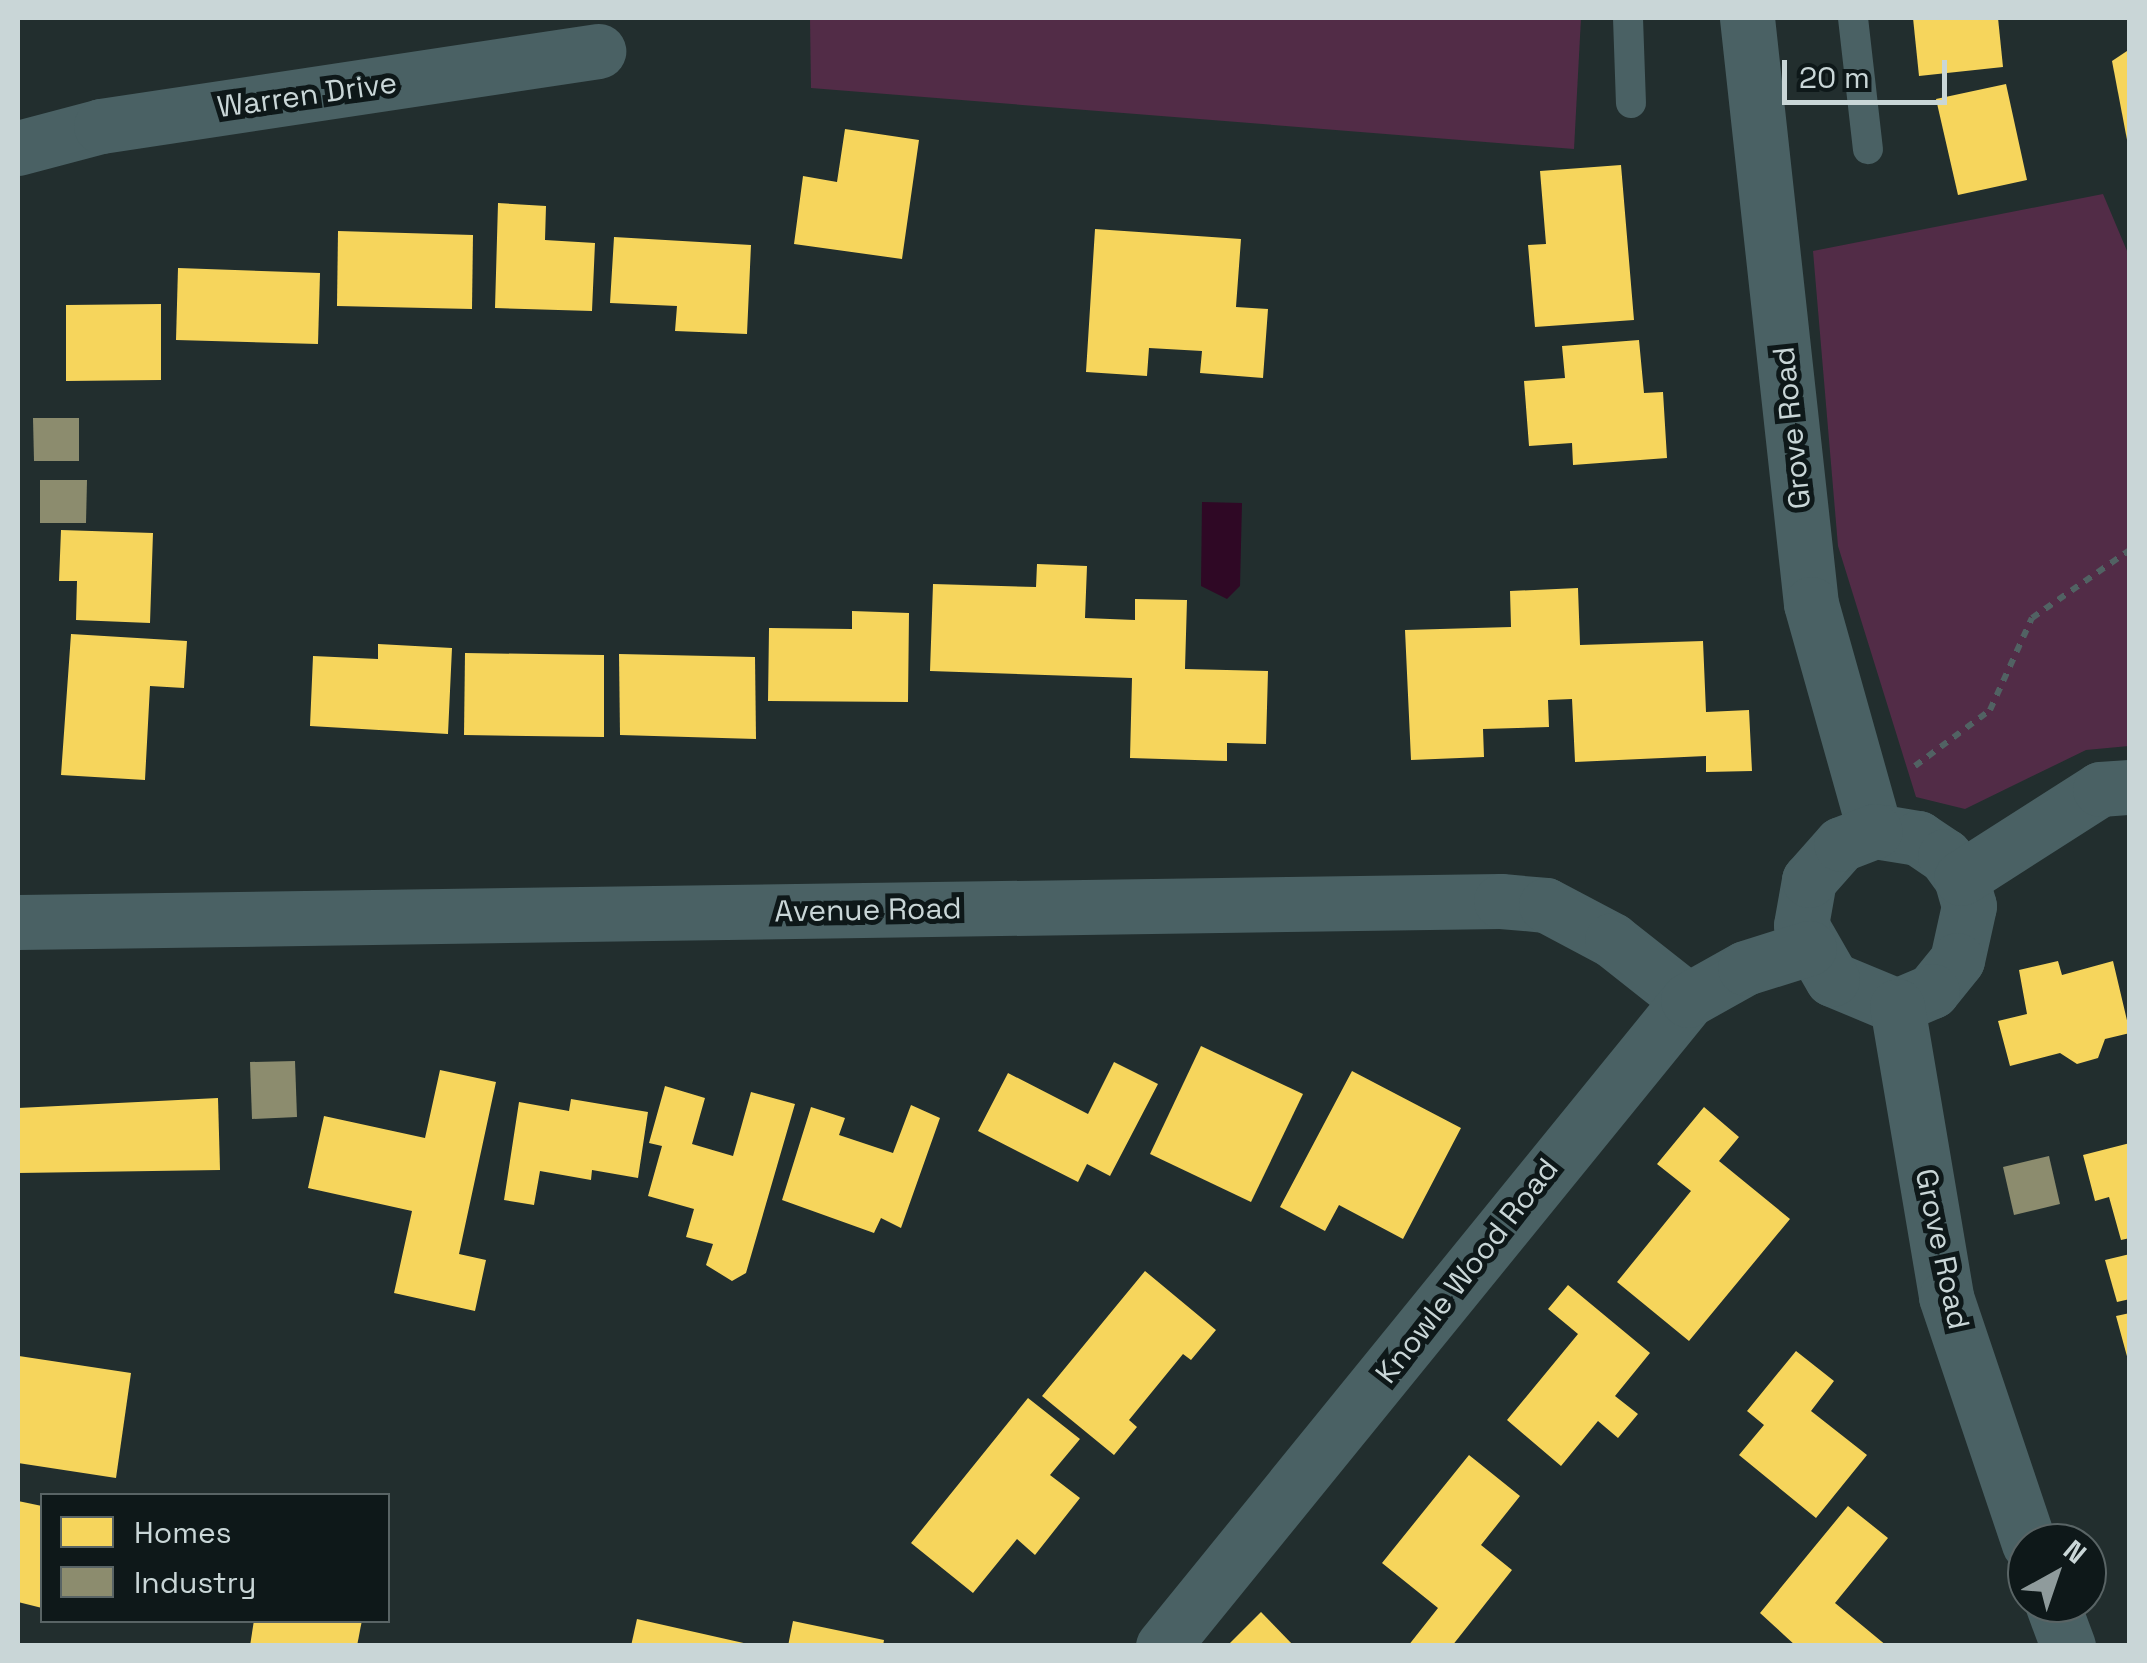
<!DOCTYPE html>
<html>
<head>
<meta charset="utf-8">
<style>
	body { margin:0 }
	#map { position:relative; width:2147px; height:1663px; overflow:hidden; background:#222e2e; font-family:"Space Grotesk",sans-serif }
	div>[style] { position:absolute }
	[style*='--x'] { left:calc(var(--x)*1px); top:calc(var(--y)*1px); width:calc(var(--w)*1px); rotate:calc(var(--a)*1deg) }
	.green>* { inset:0; background:#522c47 }
	.water>* { inset:0; background:#2f0825 }
	.homes>* { inset:0; background:#f6d55c }
	.industry>* { inset:0; background:#8c8c6e }
	.path>* { height:6px; margin-top:-3px; transform-origin:0; background:repeating-linear-gradient(90deg,#516263 0 8px,transparent 0 16px) }
	.lane>* { height:30px; margin:-15px; padding:0 15px; transform-origin:15px; border-radius:15px; background:#4a6164 }
	.street>* { height:55px; margin:-27.5px; padding:0 27.5px; transform-origin:27.5px; border-radius:27.5px; background:#4a6164 }
	span { translate:-50% -50%; white-space:nowrap; text-align:center; line-height:1.15; -webkit-text-stroke:10px #0e1819; paint-order:stroke }
	.street-label { font-size:30px; color:#c9d6d7 }
	.frame { position:absolute; inset:0; border:20px solid #c9d6d7; pointer-events:none }
	.legend { position:absolute; left:40px; top:1493px; width:350px; height:130px; box-sizing:border-box; background:#0e1819; border:2px solid #596465; margin:0; padding:12px 18px; list-style:none; font-size:30px; color:#c9d6d7 }
	.legend li { display:flex; align-items:center; gap:20px; height:50px }
	.legend b { width:50px; border:2px solid #596465 }
	.north { position:absolute; left:2007px; top:1523px; width:100px; height:100px; box-sizing:border-box; background:#0e1819; border:2px solid #596465; border-radius:50%; rotate:40deg; font-size:28px; font-weight:700; line-height:40px; text-align:center; color:#c9d6d7 }
	.north::after { content:''; display:block; margin:auto; width:35px; height:45px; background:#8f9b9c; clip-path:polygon(50% 0,100% 100%,50% 72%,0 100%) }
	.scale { position:absolute; left:1782px; top:60px; width:165px; height:45px; box-sizing:border-box; border:5px solid #c9d6d7; border-top:0; padding-left:12px; font-size:30px; line-height:35px; white-space:nowrap; color:#c9d6d7; -webkit-text-stroke:8px #0e1819; paint-order:stroke }
</style>
</head>
<body>
<div id="map">
	<div class="green">
		<div style="clip-path:polygon(810px 18px,1581px 18px,1574px 149px,811px 88px)"></div>
		<div style="clip-path:polygon(2103px 194px,2130px 258px,2129px 746px,2086px 750px,1965px 809px,1916px 797px,1838px 546px,1813px 251px)"></div>
	</div>
	<div class="water">
		<div style="clip-path:polygon(1202px 502px,1242px 503px,1240px 586px,1227px 599px,1201px 586px)"></div>
	</div>
	<div class="homes">
		<div style="clip-path:polygon(1913px 18px,1998px 18px,2003px 67px,1919px 76px)"></div>
		<div style="clip-path:polygon(2130px 49px,2130px 145px,2128px 145px,2112px 61px)"></div>
		<div style="clip-path:polygon(2006px 84px,2027px 180px,1958px 195px,1936px 99px)"></div>
		<div style="clip-path:polygon(845px 129px,919px 140px,902px 259px,794px 244px,803px 176px,837px 182px)"></div>
		<div style="clip-path:polygon(1621px 165px,1634px 320px,1535px 327px,1528px 245px,1546px 244px,1540px 171px)"></div>
		<div style="clip-path:polygon(498px 203px,546px 206px,545px 240px,595px 243px,592px 311px,495px 308px)"></div>
		<div style="clip-path:polygon(1095px 229px,1241px 239px,1236px 307px,1268px 309px,1263px 378px,1200px 373px,1202px 351px,1149px 348px,1147px 376px,1086px 372px)"></div>
		<div style="clip-path:polygon(338px 231px,473px 235px,472px 309px,337px 306px)"></div>
		<div style="clip-path:polygon(614px 237px,751px 245px,747px 334px,675px 331px,677px 306px,610px 303px)"></div>
		<div style="clip-path:polygon(178px 268px,320px 273px,318px 344px,176px 340px)"></div>
		<div style="clip-path:polygon(161px 304px,161px 380px,66px 381px,66px 305px)"></div>
		<div style="clip-path:polygon(1639px 340px,1644px 393px,1663px 392px,1667px 458px,1573px 465px,1572px 443px,1529px 446px,1524px 381px,1565px 378px,1562px 346px)"></div>
		<div style="clip-path:polygon(61px 530px,153px 533px,150px 623px,76px 620px,77px 581px,59px 581px)"></div>
		<div style="clip-path:polygon(1037px 564px,1087px 566px,1085px 618px,1135px 620px,1135px 599px,1187px 600px,1185px 669px,1268px 671px,1266px 744px,1227px 743px,1227px 761px,1130px 758px,1132px 678px,930px 671px,933px 584px,1036px 587px)"></div>
		<div style="clip-path:polygon(1578px 588px,1580px 645px,1703px 641px,1706px 712px,1749px 710px,1752px 771px,1706px 772px,1706px 756px,1575px 762px,1572px 699px,1548px 700px,1549px 727px,1483px 729px,1484px 757px,1411px 760px,1405px 630px,1511px 627px,1510px 591px)"></div>
		<div style="clip-path:polygon(852px 611px,909px 613px,908px 702px,768px 701px,769px 628px,852px 629px)"></div>
		<div style="clip-path:polygon(71px 634px,187px 641px,184px 688px,150px 686px,145px 780px,61px 775px)"></div>
		<div style="clip-path:polygon(378px 644px,452px 648px,448px 734px,310px 726px,313px 656px,378px 659px)"></div>
		<div style="clip-path:polygon(465px 653px,604px 655px,604px 737px,464px 735px)"></div>
		<div style="clip-path:polygon(619px 654px,755px 657px,756px 739px,620px 735px)"></div>
		<div style="clip-path:polygon(2058px 961px,2062px 975px,2113px 961px,2130px 1033px,2105px 1039px,2098px 1058px,2077px 1064px,2060px 1053px,2010px 1066px,1998px 1021px,2027px 1014px,2019px 970px)"></div>
		<div style="clip-path:polygon(1201px 1046px,1303px 1094px,1251px 1202px,1150px 1154px)"></div>
		<div style="clip-path:polygon(1114px 1062px,1158px 1084px,1110px 1176px,1087px 1164px,1078px 1182px,978px 1131px,1008px 1073px,1088px 1114px)"></div>
		<div style="clip-path:polygon(440px 1070px,496px 1082px,459px 1254px,486px 1260px,475px 1311px,394px 1293px,412px 1211px,308px 1188px,324px 1116px,425px 1138px)"></div>
		<div style="clip-path:polygon(1352px 1071px,1461px 1128px,1403px 1239px,1339px 1205px,1325px 1231px,1280px 1207px)"></div>
		<div style="clip-path:polygon(665px 1086px,705px 1098px,692px 1144px,733px 1156px,751px 1092px,795px 1104px,746px 1273px,732px 1281px,706px 1265px,713px 1244px,686px 1237px,694px 1209px,648px 1196px,662px 1146px,649px 1143px)"></div>
		<div style="clip-path:polygon(218px 1098px,220px 1170px,18px 1173px,18px 1108px)"></div>
		<div style="clip-path:polygon(571px 1099px,648px 1112px,638px 1178px,592px 1170px,591px 1180px,540px 1171px,534px 1205px,504px 1200px,519px 1102px,569px 1111px)"></div>
		<div style="clip-path:polygon(911px 1105px,940px 1118px,901px 1228px,881px 1218px,874px 1233px,782px 1200px,811px 1107px,845px 1118px,839px 1135px,893px 1153px)"></div>
		<div style="clip-path:polygon(1704px 1107px,1739px 1137px,1719px 1161px,1790px 1219px,1689px 1341px,1617px 1282px,1691px 1191px,1657px 1164px)"></div>
		<div style="clip-path:polygon(2130px 1143px,2130px 1238px,2121px 1240px,2109px 1197px,2095px 1201px,2083px 1155px)"></div>
		<div style="clip-path:polygon(2130px 1254px,2130px 1299px,2117px 1302px,2105px 1260px)"></div>
		<div style="clip-path:polygon(1145px 1271px,1216px 1330px,1191px 1360px,1183px 1354px,1129px 1420px,1137px 1427px,1114px 1455px,1042px 1396px)"></div>
		<div style="clip-path:polygon(1568px 1285px,1650px 1353px,1615px 1396px,1638px 1414px,1618px 1438px,1598px 1421px,1561px 1466px,1507px 1420px,1578px 1334px,1548px 1309px)"></div>
		<div style="clip-path:polygon(2130px 1313px,2130px 1360px,2128px 1360px,2116px 1316px)"></div>
		<div style="clip-path:polygon(1796px 1351px,1834px 1381px,1811px 1411px,1867px 1455px,1816px 1518px,1739px 1455px,1764px 1425px,1747px 1411px)"></div>
		<div style="clip-path:polygon(19px 1356px,131px 1373px,116px 1478px,18px 1463px)"></div>
		<div style="clip-path:polygon(1028px 1398px,1080px 1439px,1050px 1475px,1080px 1498px,1035px 1555px,1017px 1539px,973px 1593px,911px 1543px)"></div>
		<div style="clip-path:polygon(1469px 1455px,1520px 1496px,1481px 1545px,1512px 1570px,1452px 1646px,1408px 1646px,1438px 1608px,1382px 1563px)"></div>
		<div style="clip-path:polygon(18px 1501px,42px 1506px,42px 1608px,18px 1602px)"></div>
		<div style="clip-path:polygon(1848px 1506px,1888px 1538px,1835px 1603px,1887px 1646px,1796px 1646px,1760px 1613px)"></div>
		<div style="clip-path:polygon(1261px 1612px,1294px 1646px,1227px 1646px)"></div>
		<div style="clip-path:polygon(637px 1619px,748px 1644px,748px 1646px,631px 1646px)"></div>
		<div style="clip-path:polygon(254px 1620px,362px 1620px,357px 1646px,250px 1646px)"></div>
		<div style="clip-path:polygon(793px 1621px,884px 1640px,883px 1646px,788px 1646px)"></div>
	</div>
	<div class="industry">
		<div style="clip-path:polygon(33px 418px,79px 418px,79px 461px,34px 461px)"></div>
		<div style="clip-path:polygon(40px 480px,87px 480px,86px 523px,40px 523px)"></div>
		<div style="clip-path:polygon(295px 1061px,297px 1117px,252px 1119px,250px 1062px)"></div>
		<div style="clip-path:polygon(2049px 1156px,2060px 1204px,2014px 1215px,2003px 1167px)"></div>
	</div>
	<div class="path">
		<div style="--x:1915;--y:766;--w:94;--a:-36.7"></div>
		<div style="--x:1990;--y:710;--w:101;--a:-65.5"></div>
		<div style="--x:2032;--y:618;--w:119;--a:-34.8"></div>
	</div>
	<div class="lane">
		<div style="--x:1628;--y:18;--w:85;--a:88"></div>
		<div style="--x:1853;--y:18;--w:132;--a:83.5"></div>
	</div>
	<div class="street">
		<div style="--x:1747;--y:18;--w:589;--a:83.77"></div>
		<div style="--x:1811;--y:604;--w:236;--a:74.3"></div>
		<div style="--x:18;--y:148;--w:86;--a:-14.8"></div>
		<div style="--x:101;--y:126;--w:503;--a:-8.58"></div>
		<div style="--x:1875;--y:831;--w:44;--a:9.2"></div>
		<div style="--x:1918;--y:838;--w:32;--a:34"></div>
		<div style="--x:1945;--y:856;--w:27;--a:54"></div>
		<div style="--x:1961;--y:878;--w:29;--a:74"></div>
		<div style="--x:1969;--y:906;--w:55;--a:102.5"></div>
		<div style="--x:1957;--y:960;--w:40;--a:129"></div>
		<div style="--x:1932;--y:991;--w:38;--a:157"></div>
		<div style="--x:1897;--y:1006;--w:70;--a:-157.4"></div>
		<div style="--x:1832;--y:979;--w:62;--a:-119.9"></div>
		<div style="--x:1801;--y:925;--w:46;--a:-79.9"></div>
		<div style="--x:1809;--y:880;--w:48;--a:-48.4"></div>
		<div style="--x:1841;--y:844;--w:36;--a:-21"></div>
		<div style="--x:1961;--y:878;--w:165;--a:-32.6"></div>
		<div style="--x:2100;--y:789;--w:30;--a:-4"></div>
		<div style="--x:18;--y:922;--w:1483;--a:-0.81"></div>
		<div style="--x:1501;--y:901;--w:45;--a:5.1"></div>
		<div style="--x:1546;--y:905;--w:75;--a:27.9"></div>
		<div style="--x:1612;--y:940;--w:97;--a:38.3"></div>
		<div style="--x:1897;--y:1006;--w:295;--a:80.4"></div>
		<div style="--x:1946;--y:1297;--w:260;--a:71.4"></div>
		<div style="--x:2052;--y:1603;--w:46;--a:69.6"></div>
		<div style="--x:1163;--y:1646;--w:832;--a:-50.9"></div>
		<div style="--x:1688;--y:1000;--w:65;--a:-29.3"></div>
		<div style="--x:1745;--y:968;--w:67;--a:-17.4"></div>
	</div>
	<div class="street-label">
		<span style="left:307px;top:95px;rotate:-8deg">Warren Drive</span>
		<span style="left:1792px;top:428px;rotate:-96deg">Grove Road</span>
		<span style="left:868px;top:910px;rotate:-1deg">Avenue Road</span>
		<span style="left:1942px;top:1249px;rotate:78deg">Grove Road</span>
		<span style="left:1467px;top:1271px;rotate:-52deg">Knowle Wood Road</span>
	</div>
	<div class="frame"></div>
	<ul class="legend">
	<li><b style="height:28px;background:#f6d55c"></b>Homes</li>
	<li><b style="height:28px;background:#8c8c6e"></b>Industry</li>
	</ul>
	<div class="north">N</div>
	<div class="scale">20 m</div>
</div>
</body>
</html>
